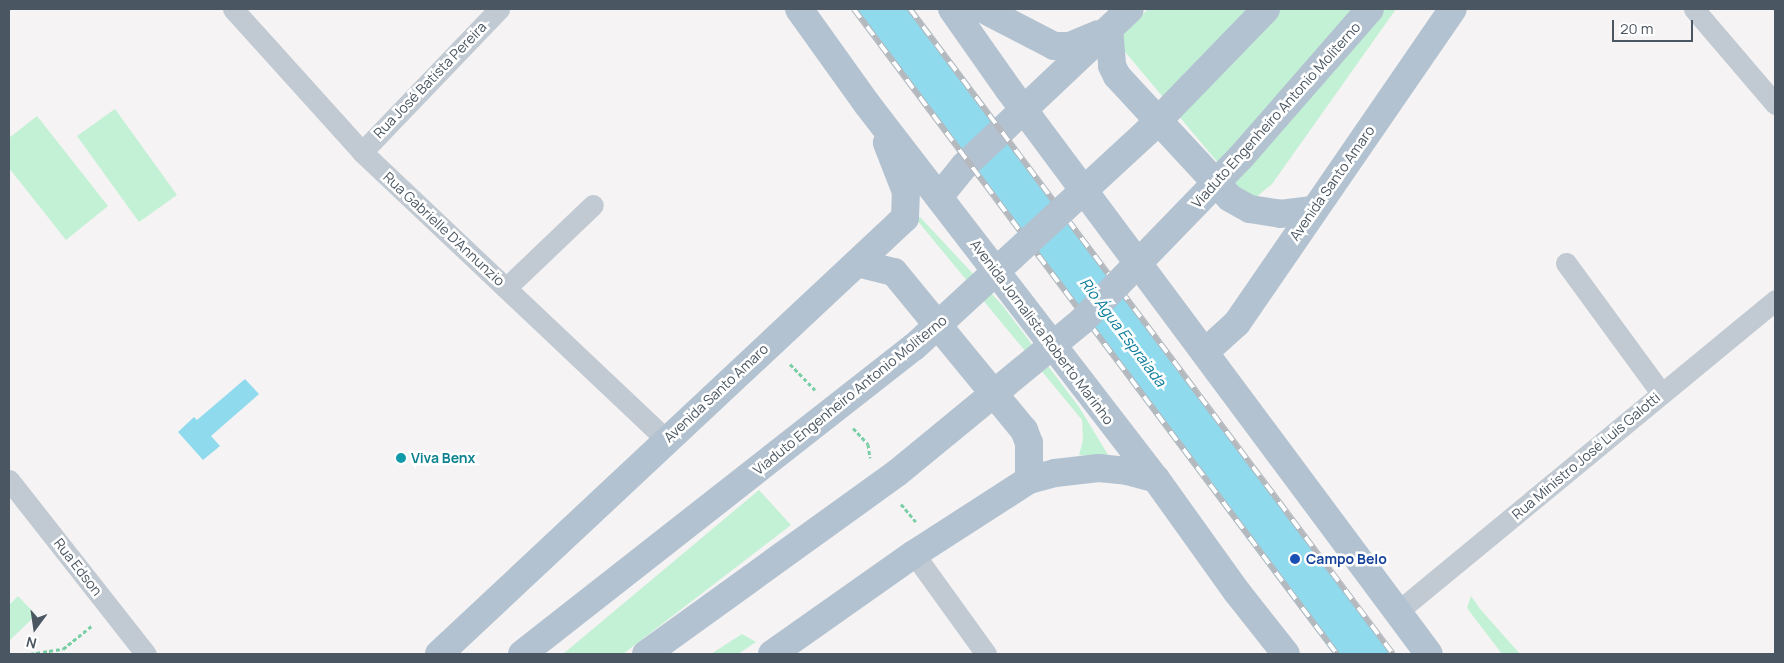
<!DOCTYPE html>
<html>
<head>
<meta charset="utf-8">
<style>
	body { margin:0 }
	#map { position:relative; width:1784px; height:663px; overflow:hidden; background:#f5f3f3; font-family:Manrope,sans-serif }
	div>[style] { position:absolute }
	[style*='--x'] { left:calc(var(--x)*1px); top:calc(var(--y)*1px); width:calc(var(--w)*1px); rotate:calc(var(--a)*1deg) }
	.green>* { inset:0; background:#c3f1d5 }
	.water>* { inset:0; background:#90daee }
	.river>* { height:49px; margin:-24.5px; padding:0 24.5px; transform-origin:24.5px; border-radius:24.5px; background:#90daee }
	.path>* { height:3px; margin-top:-1.5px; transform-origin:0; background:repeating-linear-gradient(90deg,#7ad0a6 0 4px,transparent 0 6.5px) }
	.street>* { height:21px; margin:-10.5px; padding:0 10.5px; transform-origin:10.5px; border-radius:10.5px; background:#c1cad2 }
	.primary>* { height:28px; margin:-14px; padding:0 14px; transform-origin:14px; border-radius:14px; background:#b3c2d1 }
	.rail>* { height:5.5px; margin-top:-2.75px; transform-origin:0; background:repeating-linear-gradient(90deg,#fff 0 11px,#b5b8bd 0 22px); box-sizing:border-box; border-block:1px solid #b5b8bd }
	.primary-bridge>* { height:28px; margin:-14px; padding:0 14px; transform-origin:14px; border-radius:14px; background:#b3c2d1 }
	.dots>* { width:14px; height:14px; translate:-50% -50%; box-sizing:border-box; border:2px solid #fff; border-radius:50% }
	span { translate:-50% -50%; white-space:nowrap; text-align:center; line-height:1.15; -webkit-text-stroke:5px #fff; paint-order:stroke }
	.street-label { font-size:14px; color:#4a5661 }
	.culture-label { font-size:14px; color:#0d838f; font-weight:700 }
	.left { translate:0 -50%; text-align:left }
	.transit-label { font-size:14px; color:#164399; font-weight:700 }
	.water-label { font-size:15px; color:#0c7c9b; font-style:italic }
	.frame { position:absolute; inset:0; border:10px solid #4a5661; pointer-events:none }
	.north { position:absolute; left:10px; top:603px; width:50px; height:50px; -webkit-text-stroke:4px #fff; paint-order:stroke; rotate:194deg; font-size:14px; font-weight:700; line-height:20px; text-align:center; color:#4a5661 }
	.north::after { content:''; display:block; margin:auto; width:18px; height:22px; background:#4a5661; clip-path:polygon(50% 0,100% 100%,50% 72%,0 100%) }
	.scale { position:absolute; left:1612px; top:20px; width:81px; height:22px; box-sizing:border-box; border:2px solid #4a5661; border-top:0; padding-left:6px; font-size:15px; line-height:18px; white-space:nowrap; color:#4a5661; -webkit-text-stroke:4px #fff; paint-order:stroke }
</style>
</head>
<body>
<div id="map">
	<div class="green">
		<div style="clip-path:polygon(1148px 9px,1396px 9px,1272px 184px,1256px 197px,1245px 195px,1121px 47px,1122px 34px)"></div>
		<div style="clip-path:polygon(115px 109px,177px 195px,139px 222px,77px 136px)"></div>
		<div style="clip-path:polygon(37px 116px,108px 206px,66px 240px,9px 168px,9px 138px)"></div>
		<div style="clip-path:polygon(920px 217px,1003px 306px,1079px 407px,1110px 458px,1079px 455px,1083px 440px,1082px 420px,916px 219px)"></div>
		<div style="clip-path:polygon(759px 490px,791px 525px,623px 654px,563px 654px)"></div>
		<div style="clip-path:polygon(18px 596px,36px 615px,9px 641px,9px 605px)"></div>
		<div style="clip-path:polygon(1471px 596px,1481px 610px,1520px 654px,1502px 654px,1467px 608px)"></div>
		<div style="clip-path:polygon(742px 634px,756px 642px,738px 654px,711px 654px)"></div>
	</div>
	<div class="water">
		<div style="clip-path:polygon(245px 379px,259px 394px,211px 436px,220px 446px,203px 460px,178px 432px,194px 417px,197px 420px)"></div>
	</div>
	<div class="river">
		<div style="--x:882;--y:9;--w:805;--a:53.23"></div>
	</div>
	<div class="path">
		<div style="--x:790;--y:364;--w:36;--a:46"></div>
		<div style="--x:853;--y:428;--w:22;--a:47"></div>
		<div style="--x:868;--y:444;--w:14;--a:82"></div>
		<div style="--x:901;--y:504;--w:23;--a:50"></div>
		<div style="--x:30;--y:654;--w:33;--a:-9"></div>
		<div style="--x:63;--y:649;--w:38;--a:-39"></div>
	</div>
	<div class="street">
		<div style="--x:233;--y:9;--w:193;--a:47.9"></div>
		<div style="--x:362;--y:152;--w:418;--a:43.4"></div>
		<div style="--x:1694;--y:9;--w:125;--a:49.5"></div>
		<div style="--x:362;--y:152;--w:198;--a:-46.2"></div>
		<div style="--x:1566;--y:263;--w:162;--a:53.8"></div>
		<div style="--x:506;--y:288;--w:120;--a:-43.7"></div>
		<div style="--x:9;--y:480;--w:221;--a:51.8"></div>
		<div style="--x:914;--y:554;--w:123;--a:54.2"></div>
		<div style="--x:1397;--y:612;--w:490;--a:-39.5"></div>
	</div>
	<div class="primary">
		<div style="--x:799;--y:9;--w:117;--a:54.4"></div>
		<div style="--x:867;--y:104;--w:473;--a:52.4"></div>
		<div style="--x:1156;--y:479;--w:139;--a:54.4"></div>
		<div style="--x:1237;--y:592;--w:79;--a:51.7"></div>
		<div style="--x:952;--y:9;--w:99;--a:54.9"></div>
		<div style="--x:1009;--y:90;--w:703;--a:53.33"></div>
		<div style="--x:983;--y:9;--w:80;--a:27.5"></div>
		<div style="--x:1054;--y:46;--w:16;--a:0"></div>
		<div style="--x:1070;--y:46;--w:30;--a:-23"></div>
		<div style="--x:1109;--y:29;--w:37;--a:85"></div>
		<div style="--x:1112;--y:66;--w:11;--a:63"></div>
		<div style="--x:1117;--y:76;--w:166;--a:47.2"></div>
		<div style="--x:1230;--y:198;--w:23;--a:29"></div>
		<div style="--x:1250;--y:209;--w:30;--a:9"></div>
		<div style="--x:1280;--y:214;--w:33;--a:-7"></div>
		<div style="--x:939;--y:197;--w:40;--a:-51"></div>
		<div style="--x:964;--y:166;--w:228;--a:-43.4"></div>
		<div style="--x:857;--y:263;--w:38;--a:14"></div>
		<div style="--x:894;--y:272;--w:205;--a:50.6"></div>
		<div style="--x:1024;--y:430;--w:14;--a:69"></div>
		<div style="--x:1029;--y:443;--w:37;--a:90"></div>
		<div style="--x:1205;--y:352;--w:43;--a:-42.2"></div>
		<div style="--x:1237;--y:323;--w:381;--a:-55.5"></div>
		<div style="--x:439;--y:654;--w:638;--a:-43.1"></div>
		<div style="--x:905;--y:218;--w:26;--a:-88"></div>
		<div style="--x:906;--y:192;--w:53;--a:-111.2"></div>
		<div style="--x:772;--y:654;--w:174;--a:-35.2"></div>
		<div style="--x:914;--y:554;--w:137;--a:-32.8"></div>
		<div style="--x:1029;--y:480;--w:27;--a:-15"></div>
		<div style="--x:1055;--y:473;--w:44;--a:-6.5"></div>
		<div style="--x:1099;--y:468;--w:28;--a:6"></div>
		<div style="--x:1127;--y:471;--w:30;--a:15"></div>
	</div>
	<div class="rail">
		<div style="--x:854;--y:9;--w:806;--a:53.17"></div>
		<div style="--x:910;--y:9;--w:806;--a:53.17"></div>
	</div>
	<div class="primary-bridge">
		<div style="--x:522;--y:654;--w:498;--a:-38.1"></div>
		<div style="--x:914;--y:347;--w:317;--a:-42.7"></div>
		<div style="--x:1147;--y:132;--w:171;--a:-45.9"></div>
		<div style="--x:646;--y:654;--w:309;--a:-35.8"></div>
		<div style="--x:897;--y:473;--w:239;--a:-39.4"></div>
		<div style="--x:1082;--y:321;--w:228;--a:-45.9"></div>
		<div style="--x:1241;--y:157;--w:196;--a:-48.9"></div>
	</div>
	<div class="dots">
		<div style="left:401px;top:458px;background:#0f9aa8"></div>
		<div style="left:1295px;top:559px;background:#1a4fb4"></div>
	</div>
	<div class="street-label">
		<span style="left:430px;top:80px;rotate:-46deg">Rua José Batista Pereira</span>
		<span style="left:1276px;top:115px;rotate:-48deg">Viaduto Engenheiro Antonio Moliterno</span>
		<span style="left:1332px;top:183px;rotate:-55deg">Avenida Santo Amaro</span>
		<span style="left:444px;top:229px;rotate:43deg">Rua Gabrielle D'Annunzio</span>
		<span style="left:1042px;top:332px;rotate:53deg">Avenida Jornalista Roberto Marinho</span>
		<span style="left:716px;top:393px;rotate:-43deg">Avenida Santo Amaro</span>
		<span style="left:850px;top:395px;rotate:-39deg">Viaduto Engenheiro Antonio Moliterno</span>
		<span style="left:1586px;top:456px;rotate:-40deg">Rua Ministro José Luis Galotti</span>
		<span style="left:78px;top:567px;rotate:52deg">Rua Edson</span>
	</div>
	<div class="culture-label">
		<span class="left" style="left:411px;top:458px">Viva Benx</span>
	</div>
	<div class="transit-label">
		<span class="left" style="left:1306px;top:559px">Campo Belo</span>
	</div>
	<div class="water-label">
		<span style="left:1123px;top:332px;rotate:53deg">Rio Água Espraiada</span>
	</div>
	<div class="frame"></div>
	<div class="north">N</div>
	<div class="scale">20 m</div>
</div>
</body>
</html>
